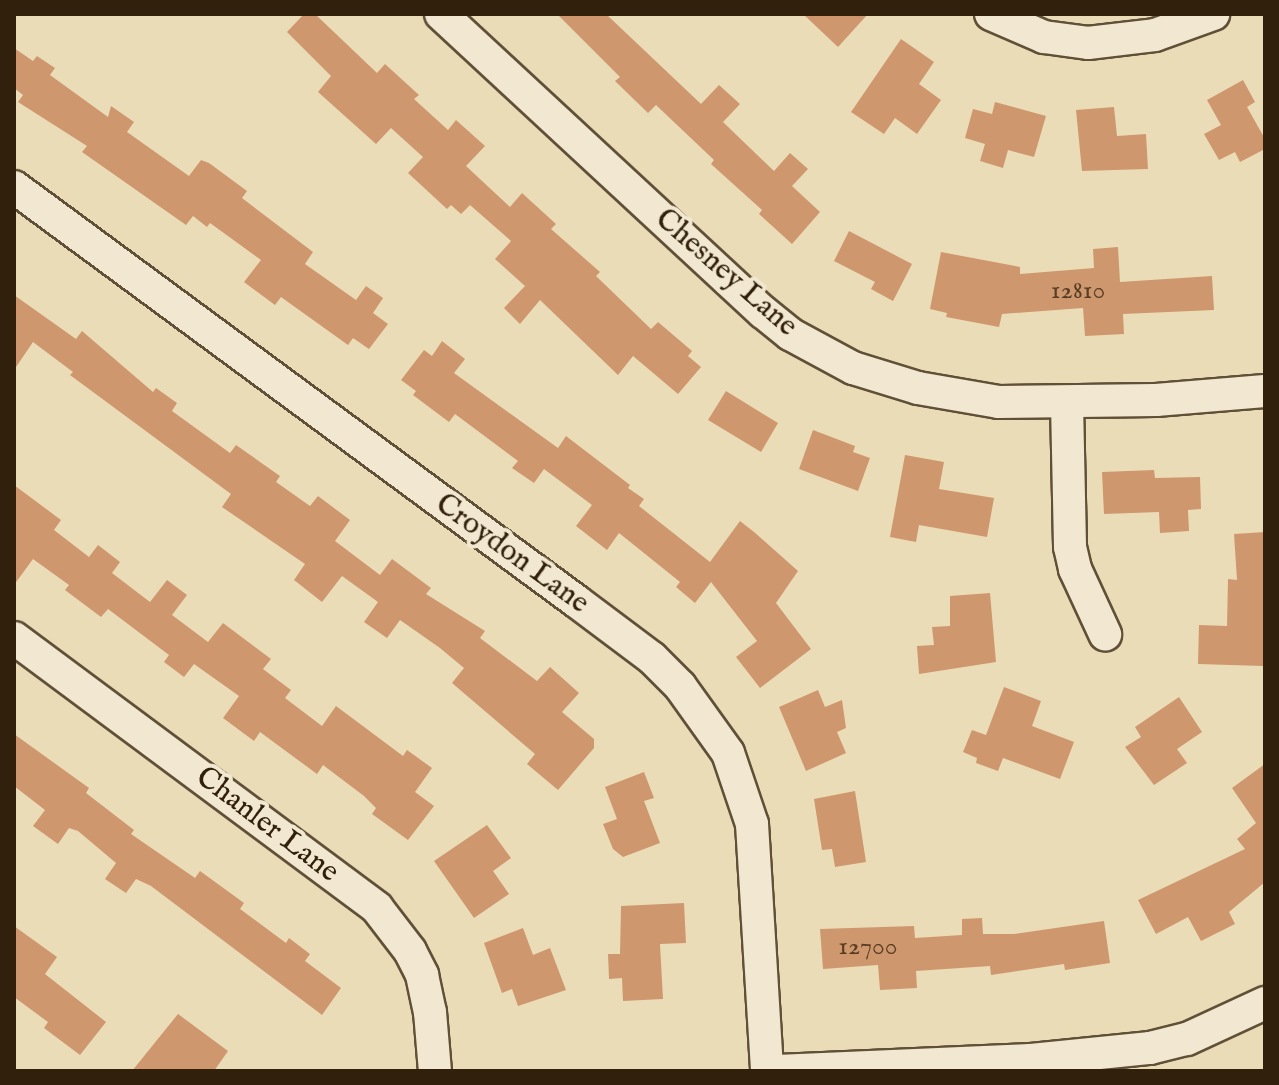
<!DOCTYPE html>
<html>
<head>
<meta charset="utf-8">
<style>
	body { margin:0 }
	#map { position:relative; width:1279px; height:1085px; overflow:hidden; background:#ebdcb8; font-family:"IM FELL English",serif }
	div>[style] { position:absolute }
	[style*='--x'] { left:calc(var(--x)*1px); top:calc(var(--y)*1px); width:calc(var(--w)*1px); rotate:calc(var(--a)*1deg) }
	.building>* { inset:0; background:#cf976e }
	.roads { filter:drop-shadow(2px 0 #605037) drop-shadow(-2px 0 #605037) drop-shadow(0 2px #605037) drop-shadow(0 -2px #605037) }
	.minor>* { height:32px; margin:-16px; padding:0 16px; transform-origin:16px; border-radius:16px; background:#f2e8d1 }
	span { translate:-50% -50%; white-space:nowrap; text-align:center; line-height:1.15; -webkit-text-stroke:8px #f2e8d1; paint-order:stroke }
	.number-label { font-size:26px; color:#583e24 }
	.number-label span { -webkit-text-stroke-width:0 }
	.street-label { font-size:30px; color:#31210c }
	.frame { position:absolute; inset:0; border:16px solid #31210c; pointer-events:none }
</style>
</head>
<body>
<div id="map">
	<div class="building">
		<div style="clip-path:polygon(304px 14px,315px 14px,377px 73px,385px 64px,419px 95px,414px 99px,448px 130px,456px 120px,485px 146px,466px 166px,510px 207px,522px 193px,556px 224px,551px 229px,600px 272px,596px 276px,651px 329px,658px 322px,692px 351px,688px 356px,701px 367px,678px 394px,633px 356px,618px 375px,540px 300px,520px 324px,504px 308px,525px 286px,495px 259px,511px 241px,470px 205px,461px 214px,451px 205px,447px 209px,408px 173px,423px 157px,391px 128px,376px 144px,318px 92px,331px 76px,287px 32px)"></div>
		<div style="clip-path:polygon(557px 14px,606px 14px,701px 104px,719px 85px,740px 104px,723px 122px,774px 171px,790px 153px,808px 169px,792px 186px,820px 212px,792px 244px,759px 214px,762px 210px,711px 164px,714px 160px,656px 105px,648px 113px,615px 81px,620px 77px)"></div>
		<div style="clip-path:polygon(803px 14px,868px 14px,838px 47px)"></div>
		<div style="clip-path:polygon(901px 39px,934px 62px,919px 84px,941px 100px,917px 134px,895px 118px,884px 134px,851px 112px)"></div>
		<div style="clip-path:polygon(14px 48px,33px 61px,37px 56px,55px 68px,50px 75px,108px 117px,111px 106px,134px 122px,127px 132px,189px 176px,201px 160px,209px 163px,247px 191px,242px 198px,313px 252px,305px 264px,356px 300px,366px 286px,383px 298px,373px 313px,388px 324px,369px 349px,353px 338px,348px 345px,281px 297px,275px 305px,244px 282px,261px 260px,210px 223px,207px 227px,193px 216px,186px 225px,82px 152px,87px 146px,18px 102px,23px 95px,14px 88px)"></div>
		<div style="clip-path:polygon(1243px 80px,1255px 102px,1247px 107px,1265px 139px,1265px 149px,1240px 162px,1235px 152px,1219px 160px,1204px 134px,1221px 125px,1207px 100px)"></div>
		<div style="clip-path:polygon(995px 102px,1046px 116px,1034px 157px,1008px 150px,1003px 168px,980px 161px,985px 144px,965px 138px,973px 109px,992px 114px)"></div>
		<div style="clip-path:polygon(1114px 107px,1117px 136px,1146px 134px,1148px 169px,1082px 171px,1076px 110px)"></div>
		<div style="clip-path:polygon(849px 231px,912px 264px,893px 301px,871px 289px,875px 282px,834px 261px)"></div>
		<div style="clip-path:polygon(1118px 247px,1120px 282px,1212px 276px,1214px 310px,1123px 314px,1124px 334px,1085px 336px,1083px 308px,1002px 314px,999px 327px,946px 317px,947px 313px,930px 309px,941px 252px,1020px 267px,1020px 274px,1094px 268px,1093px 249px)"></div>
		<div style="clip-path:polygon(14px 295px,76px 339px,82px 331px,153px 392px,156px 388px,177px 403px,172px 411px,230px 453px,236px 445px,280px 476px,276px 482px,310px 506px,318px 496px,350px 520px,335px 541px,380px 575px,392px 559px,431px 588px,426px 594px,485px 631px,480px 638px,537px 681px,550px 667px,579px 693px,562px 712px,594px 739px,594px 748px,558px 790px,527px 764px,535px 754px,452px 683px,464px 668px,440px 648px,400px 620px,387px 638px,364px 622px,378px 602px,342px 576px,322px 602px,294px 580px,305px 564px,222px 507px,231px 494px,70px 375px,73px 372px,33px 342px,14px 370px)"></div>
		<div style="clip-path:polygon(442px 341px,465px 359px,454px 373px,558px 448px,566px 436px,630px 485px,628px 488px,644px 499px,639px 506px,710px 562px,740px 521px,754px 532px,798px 571px,776px 603px,811px 649px,760px 688px,736px 657px,757px 641px,711px 582px,695px 603px,676px 587px,680px 582px,619px 533px,607px 550px,576px 526px,592px 505px,544px 469px,534px 483px,512px 468px,518px 461px,455px 414px,449px 422px,413px 395px,416px 391px,401px 380px,424px 350px,432px 356px)"></div>
		<div style="clip-path:polygon(726px 391px,778px 423px,761px 452px,708px 420px)"></div>
		<div style="clip-path:polygon(813px 430px,855px 446px,853px 452px,870px 458px,858px 491px,799px 469px)"></div>
		<div style="clip-path:polygon(905px 455px,944px 462px,939px 489px,994px 498px,987px 537px,919px 525px,916px 542px,890px 537px)"></div>
		<div style="clip-path:polygon(1154px 470px,1155px 478px,1200px 477px,1201px 509px,1188px 510px,1189px 531px,1160px 533px,1159px 512px,1104px 514px,1102px 472px)"></div>
		<div style="clip-path:polygon(14px 485px,61px 520px,54px 530px,89px 557px,98px 545px,120px 562px,112px 573px,150px 602px,167px 580px,187px 595px,172px 615px,208px 642px,223px 623px,271px 659px,263px 669px,291px 690px,285px 698px,322px 726px,336px 706px,403px 756px,407px 750px,432px 768px,415px 792px,434px 806px,408px 840px,372px 814px,376px 808px,364px 796px,323px 765px,317px 774px,260px 732px,254px 741px,223px 718px,239px 696px,194px 664px,184px 677px,164px 662px,169px 655px,108px 609px,101px 617px,65px 590px,69px 585px,33px 559px,14px 585px)"></div>
		<div style="clip-path:polygon(1265px 532px,1263px 666px,1198px 664px,1199px 625px,1227px 626px,1228px 579px,1237px 580px,1234px 534px)"></div>
		<div style="clip-path:polygon(990px 593px,996px 662px,919px 674px,917px 646px,934px 645px,932px 627px,950px 626px,950px 596px)"></div>
		<div style="clip-path:polygon(1004px 687px,1041px 701px,1032px 726px,1074px 742px,1060px 779px,1003px 758px,998px 771px,976px 763px,977px 758px,963px 752px,972px 730px,986px 735px)"></div>
		<div style="clip-path:polygon(818px 690px,825px 707px,842px 700px,846px 728px,837px 732px,846px 753px,806px 771px,779px 707px)"></div>
		<div style="clip-path:polygon(1179px 697px,1202px 732px,1177px 749px,1187px 763px,1154px 785px,1125px 747px,1141px 737px,1135px 727px)"></div>
		<div style="clip-path:polygon(14px 734px,89px 788px,86px 793px,134px 830px,131px 834px,195px 878px,200px 871px,244px 903px,240px 909px,286px 943px,289px 938px,310px 954px,305px 961px,341px 988px,322px 1015px,151px 886px,136px 879px,126px 893px,105px 879px,116px 863px,78px 831px,69px 828px,58px 844px,33px 826px,45px 810px,14px 786px)"></div>
		<div style="clip-path:polygon(1265px 764px,1265px 882px,1229px 912px,1235px 924px,1201px 941px,1188px 917px,1156px 934px,1138px 900px,1245px 849px,1237px 839px,1256px 823px,1232px 788px)"></div>
		<div style="clip-path:polygon(644px 772px,654px 798px,644px 801px,660px 843px,623px 857px,613px 849px,603px 824px,617px 819px,605px 787px)"></div>
		<div style="clip-path:polygon(855px 791px,866px 862px,835px 867px,832px 849px,822px 850px,814px 799px)"></div>
		<div style="clip-path:polygon(487px 825px,511px 858px,493px 871px,509px 894px,474px 918px,434px 861px)"></div>
		<div style="clip-path:polygon(684px 903px,686px 943px,660px 944px,663px 999px,623px 1001px,622px 978px,609px 979px,608px 954px,620px 954px,621px 906px)"></div>
		<div style="clip-path:polygon(982px 918px,983px 934px,1014px 934px,1104px 921px,1110px 963px,1065px 970px,1064px 964px,991px 975px,990px 966px,916px 971px,917px 988px,880px 990px,878px 965px,823px 969px,820px 929px,914px 926px,915px 938px,962px 935px,962px 919px)"></div>
		<div style="clip-path:polygon(14px 926px,57px 957px,45px 974px,106px 1022px,80px 1055px,44px 1028px,48px 1022px,14px 997px)"></div>
		<div style="clip-path:polygon(523px 928px,533px 955px,550px 948px,566px 990px,518px 1006px,512px 989px,502px 993px,484px 943px)"></div>
		<div style="clip-path:polygon(178px 1014px,228px 1051px,214px 1071px,132px 1071px)"></div>
	</div>
	<div class="roads">
		<div class="minor">
			<div style="--x:441;--y:14;--w:439;--a:42.8"></div>
			<div style="--x:763;--y:312;--w:35;--a:39"></div>
			<div style="--x:790;--y:334;--w:72;--a:28.4"></div>
			<div style="--x:853;--y:368;--w:68;--a:17.1"></div>
			<div style="--x:918;--y:388;--w:82;--a:9.8"></div>
			<div style="--x:999;--y:402;--w:157;--a:-0.7"></div>
			<div style="--x:1156;--y:400;--w:109;--a:-4.7"></div>
			<div style="--x:991;--y:14;--w:58;--a:23.5"></div>
			<div style="--x:1044;--y:37;--w:44;--a:7.8"></div>
			<div style="--x:1088;--y:43;--w:67;--a:-6.8"></div>
			<div style="--x:1155;--y:35;--w:62;--a:-19.9"></div>
			<div style="--x:14;--y:187;--w:698;--a:36.38"></div>
			<div style="--x:576;--y:601;--w:95;--a:36.9"></div>
			<div style="--x:652;--y:658;--w:40;--a:45"></div>
			<div style="--x:680;--y:686;--w:82;--a:54.4"></div>
			<div style="--x:728;--y:753;--w:75;--a:71.3"></div>
			<div style="--x:752;--y:824;--w:247;--a:86.5"></div>
			<div style="--x:1067;--y:403;--w:144;--a:88.8"></div>
			<div style="--x:1070;--y:547;--w:23;--a:77"></div>
			<div style="--x:1075;--y:569;--w:72;--a:65.2"></div>
			<div style="--x:14;--y:638;--w:452;--a:36.6"></div>
			<div style="--x:377;--y:908;--w:54;--a:52.5"></div>
			<div style="--x:410;--y:951;--w:27;--a:63"></div>
			<div style="--x:422;--y:975;--w:38;--a:78"></div>
			<div style="--x:430;--y:1012;--w:59;--a:85.2"></div>
			<div style="--x:777;--y:1071;--w:254;--a:-2.5"></div>
			<div style="--x:1031;--y:1060;--w:120;--a:-5.8"></div>
			<div style="--x:1150;--y:1048;--w:38;--a:-14"></div>
			<div style="--x:1187;--y:1039;--w:86;--a:-24.8"></div>
		</div>
	</div>
	<div class="number-label">
		<span style="left:1078px;top:291px">12810</span>
		<span style="left:868px;top:947px">12700</span>
	</div>
	<div class="street-label">
		<span style="left:726px;top:273px;rotate:41deg">Chesney Lane</span>
		<span style="left:512px;top:554px;rotate:36deg">Croydon Lane</span>
		<span style="left:267px;top:825px;rotate:37deg">Chanler Lane</span>
	</div>
	<div class="frame"></div>
</div>
</body>
</html>
